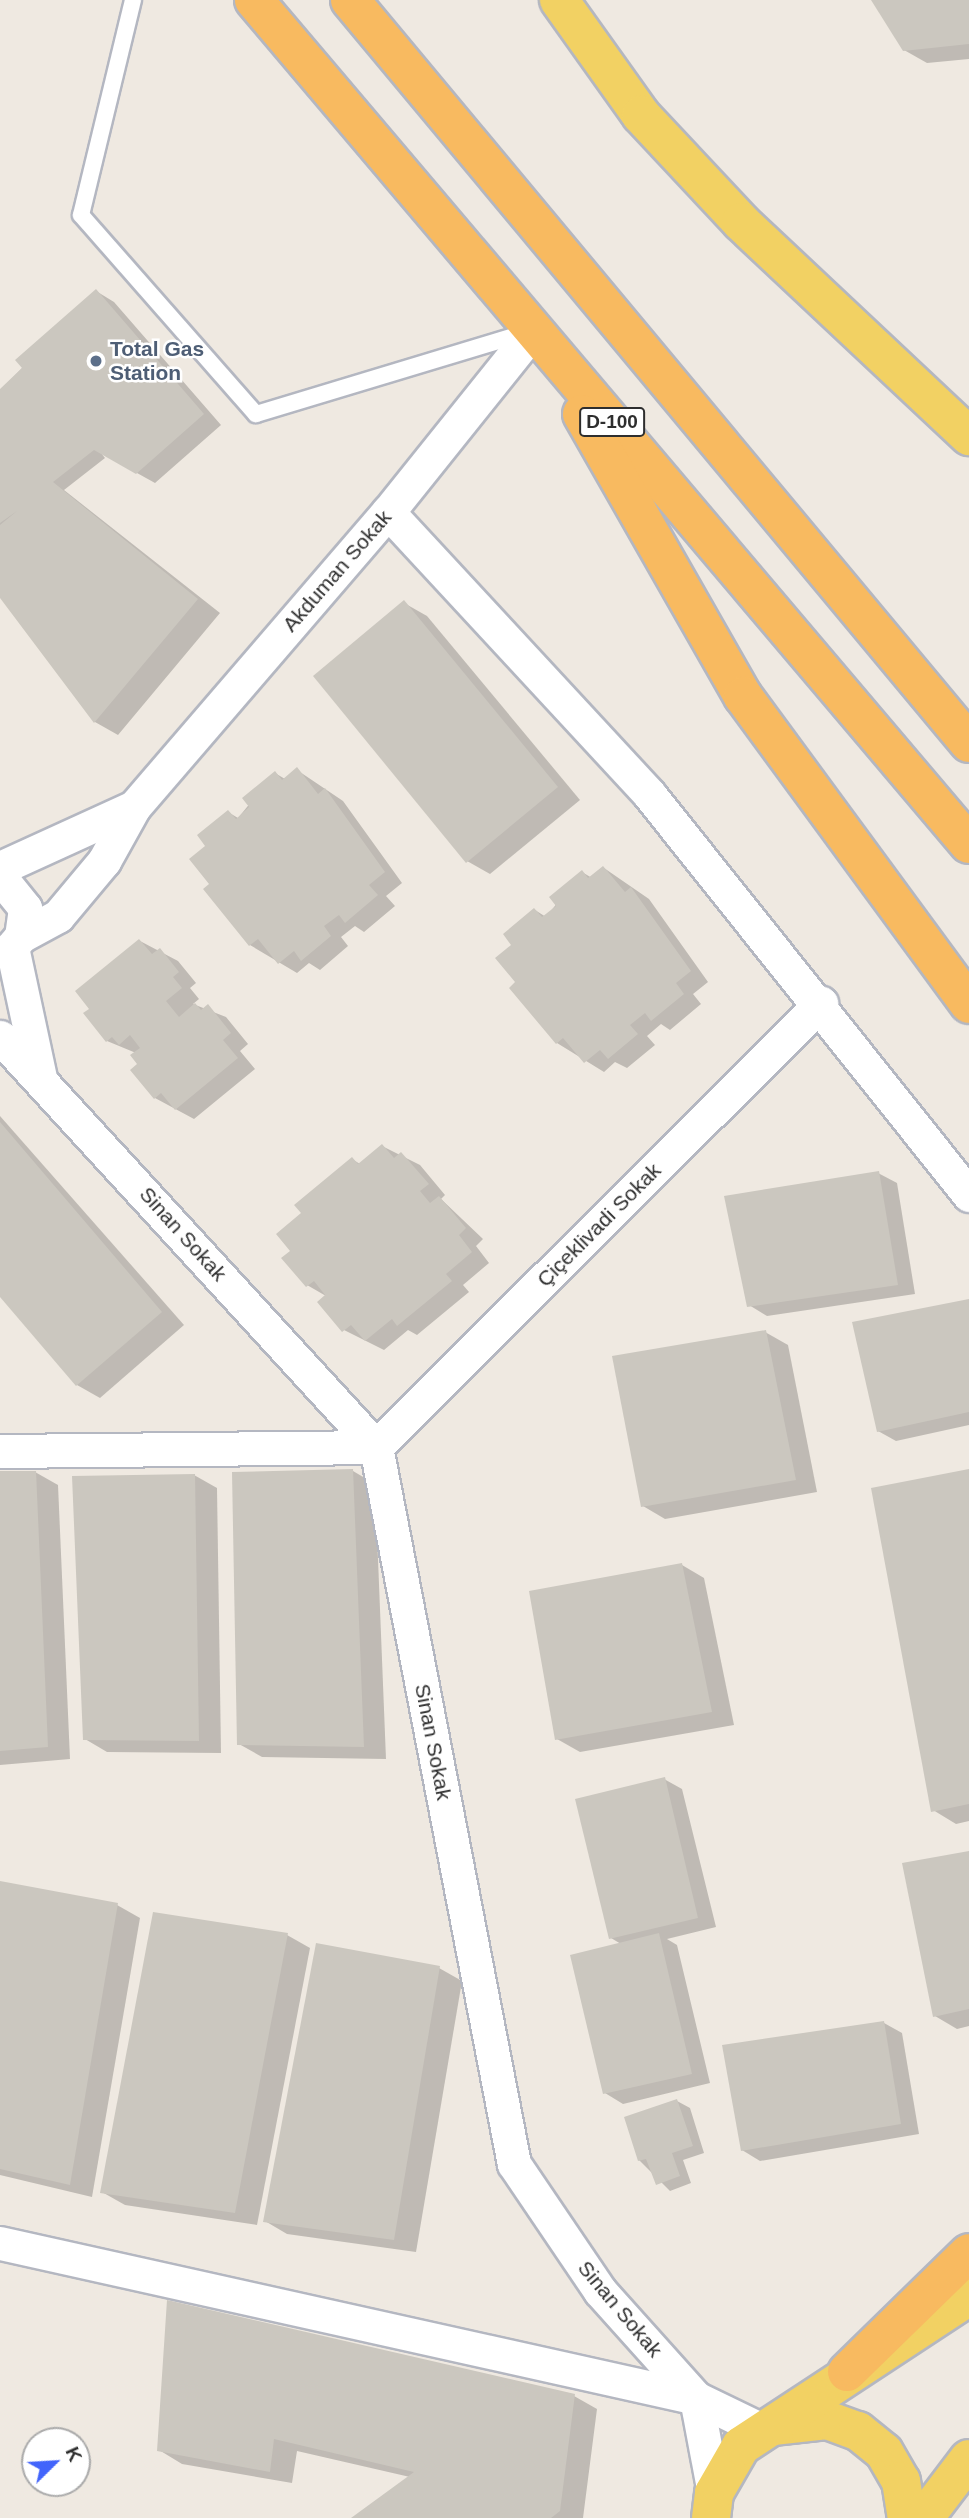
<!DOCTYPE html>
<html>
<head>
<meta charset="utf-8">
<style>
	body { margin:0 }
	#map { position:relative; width:969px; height:2518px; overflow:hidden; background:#efe9e1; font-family:Arial,sans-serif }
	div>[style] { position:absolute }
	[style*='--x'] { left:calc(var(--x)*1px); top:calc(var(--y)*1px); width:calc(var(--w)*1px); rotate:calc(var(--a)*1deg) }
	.shadow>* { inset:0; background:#0003 }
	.building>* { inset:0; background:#cbc7bf }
	.roads { filter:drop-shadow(2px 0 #b4b7c1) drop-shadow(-2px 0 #b4b7c1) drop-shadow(0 2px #b4b7c1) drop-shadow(0 -2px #b4b7c1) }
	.service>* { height:16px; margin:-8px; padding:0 8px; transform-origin:8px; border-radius:8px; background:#fff }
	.minor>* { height:33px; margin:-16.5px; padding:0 16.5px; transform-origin:16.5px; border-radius:16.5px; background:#fff }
	.primary>* { height:38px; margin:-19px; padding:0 19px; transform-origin:19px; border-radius:19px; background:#f2d163 }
	.trunk>* { height:38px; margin:-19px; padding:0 19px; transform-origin:19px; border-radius:19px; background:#f8ba60 }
	.dots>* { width:19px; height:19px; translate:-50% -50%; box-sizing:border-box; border:4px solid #fff; border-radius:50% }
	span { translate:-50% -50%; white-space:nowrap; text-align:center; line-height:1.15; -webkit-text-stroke:5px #fff; paint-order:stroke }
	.shield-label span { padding:2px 5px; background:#fff; border:2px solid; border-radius:5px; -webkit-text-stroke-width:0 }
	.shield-label { font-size:19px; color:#2e2e2e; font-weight:700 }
	.service-label { font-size:21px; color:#4e5e75; font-weight:700 }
	.left { translate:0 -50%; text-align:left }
	.street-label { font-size:21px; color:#2e2e2e }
	.north { position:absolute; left:21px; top:2427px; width:70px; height:70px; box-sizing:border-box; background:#fff; border:2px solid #ababab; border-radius:50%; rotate:66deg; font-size:19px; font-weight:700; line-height:28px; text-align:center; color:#2e2e2e }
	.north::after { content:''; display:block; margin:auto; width:24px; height:32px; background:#4264fb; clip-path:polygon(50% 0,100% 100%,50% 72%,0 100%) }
</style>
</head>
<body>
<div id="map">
	<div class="shadow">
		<div style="clip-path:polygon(874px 0,969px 0,969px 59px,927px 63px,904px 50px)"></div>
		<div style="clip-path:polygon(96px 291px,114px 302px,221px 425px,155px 483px,101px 453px,105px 458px,64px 490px,220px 613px,118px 735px,95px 722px,0 595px,0 391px)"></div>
		<div style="clip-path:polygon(404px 603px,427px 616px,580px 800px,490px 874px,467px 861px)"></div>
		<div style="clip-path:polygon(297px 770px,343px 801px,402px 883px,386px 896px,395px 906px,364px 932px,355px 926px,341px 937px,348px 946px,320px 970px,309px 963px,297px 973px,250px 945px,211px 884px,208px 846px,228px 812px,238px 818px,275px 773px,285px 779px)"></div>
		<div style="clip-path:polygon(604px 868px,649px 899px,708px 982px,693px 994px,701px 1004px,670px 1030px,661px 1024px,647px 1036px,655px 1045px,627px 1068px,615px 1062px,604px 1072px,557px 1043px,518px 983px,514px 945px,535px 910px,546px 917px,582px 872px,592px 878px)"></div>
		<div style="clip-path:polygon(140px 941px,178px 961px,196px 983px,190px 988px,199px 999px,193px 1004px,226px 1017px,248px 1044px,240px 1051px,255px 1069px,194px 1119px,155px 1098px,136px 1053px,107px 1041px,92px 1009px)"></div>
		<div style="clip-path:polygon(0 1116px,184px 1325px,100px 1398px,77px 1385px,0 1294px)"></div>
		<div style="clip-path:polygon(382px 1146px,420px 1165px,445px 1195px,441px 1199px,483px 1239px,476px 1246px,489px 1263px,463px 1285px,469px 1292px,417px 1335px,408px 1330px,384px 1350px,344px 1330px,326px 1296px,307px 1285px,292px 1251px,304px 1214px,352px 1159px,360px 1164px)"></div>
		<div style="clip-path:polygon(878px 1173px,897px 1183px,915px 1294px,767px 1316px,749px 1305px)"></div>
		<div style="clip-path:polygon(969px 1301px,969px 1425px,896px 1441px,878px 1431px)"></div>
		<div style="clip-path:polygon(765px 1332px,788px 1345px,817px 1492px,665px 1519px,643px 1506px)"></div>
		<div style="clip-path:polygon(353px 1471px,375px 1484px,386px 1759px,262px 1757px,239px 1744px)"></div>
		<div style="clip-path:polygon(969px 1471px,969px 1821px,956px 1824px,933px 1810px)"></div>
		<div style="clip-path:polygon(35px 1472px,58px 1485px,70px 1759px,0 1765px,0 1473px)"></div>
		<div style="clip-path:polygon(194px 1475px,217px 1488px,221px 1753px,107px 1752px,85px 1739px)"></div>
		<div style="clip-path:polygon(682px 1565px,704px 1578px,734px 1725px,580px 1752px,557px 1739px)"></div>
		<div style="clip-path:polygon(664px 1779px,682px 1789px,716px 1927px,667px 1939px,677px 1945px,710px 2083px,623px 2104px,605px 2093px,621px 1944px,611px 1938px)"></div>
		<div style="clip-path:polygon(969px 1853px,969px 2026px,957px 2029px,935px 2016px)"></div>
		<div style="clip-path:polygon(0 1882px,117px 1905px,140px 1918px,92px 2197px,0 2175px)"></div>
		<div style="clip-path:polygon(287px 1935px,310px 1948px,257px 2225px,125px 2205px,102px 2192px)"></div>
		<div style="clip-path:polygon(439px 1968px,462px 1981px,416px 2252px,287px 2234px,265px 2221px)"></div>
		<div style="clip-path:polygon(884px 2023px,902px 2033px,919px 2134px,760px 2161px,742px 2150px)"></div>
		<div style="clip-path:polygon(677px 2101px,690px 2108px,704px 2153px,683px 2160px,691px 2183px,670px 2191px,639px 2160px)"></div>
		<div style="clip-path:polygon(574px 2396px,597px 2409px,583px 2518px,354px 2518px,410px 2477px,297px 2451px,292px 2483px,182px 2464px,159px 2450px)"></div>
	</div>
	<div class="building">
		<div style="clip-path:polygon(871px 0,969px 0,969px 44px,903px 51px)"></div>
		<div style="clip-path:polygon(96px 289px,204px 414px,136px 474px,94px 450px,53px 482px,198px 599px,94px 723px,0 598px,0 525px,17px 511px,0 523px,0 389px,22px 368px,15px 360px)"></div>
		<div style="clip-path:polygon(404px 600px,558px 787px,466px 863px,313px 676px)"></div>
		<div style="clip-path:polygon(297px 767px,318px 794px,325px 788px,385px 872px,369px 885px,378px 895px,345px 923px,339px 915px,324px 926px,331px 936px,301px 961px,294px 951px,278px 964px,258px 939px,249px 946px,203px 889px,209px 884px,189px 859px,205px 846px,197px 835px,228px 810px,236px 819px,249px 807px,242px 798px,275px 771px,282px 780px)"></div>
		<div style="clip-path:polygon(603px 866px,625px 892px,631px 887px,691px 971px,676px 983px,684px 994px,651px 1021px,645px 1013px,630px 1025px,638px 1034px,608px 1059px,600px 1050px,584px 1063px,563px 1038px,556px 1044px,509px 988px,515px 982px,495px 958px,511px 945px,503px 934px,534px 908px,542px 917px,556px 906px,549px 897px,582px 870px,588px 878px)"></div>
		<div style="clip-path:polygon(139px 939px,152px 954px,160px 948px,179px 972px,173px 977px,182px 988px,166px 1001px,179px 1017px,195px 1003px,201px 1010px,208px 1004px,231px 1033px,223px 1040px,238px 1058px,175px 1110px,161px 1093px,154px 1099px,130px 1070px,137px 1064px,130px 1055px,140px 1048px,130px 1035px,119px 1045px,112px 1037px,106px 1042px,83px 1013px,89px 1009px,75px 991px)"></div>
		<div style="clip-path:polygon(0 1122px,162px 1312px,76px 1386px,0 1297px)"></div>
		<div style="clip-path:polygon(382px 1144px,394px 1158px,401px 1152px,429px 1184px,420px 1191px,430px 1203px,439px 1196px,466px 1228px,459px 1235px,472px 1252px,446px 1274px,452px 1281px,397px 1326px,392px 1319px,365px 1341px,351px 1325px,342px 1332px,317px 1302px,325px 1295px,314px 1281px,306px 1287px,281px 1258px,290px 1251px,276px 1234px,301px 1213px,294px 1205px,352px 1157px,358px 1164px)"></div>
		<div style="clip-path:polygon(879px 1171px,898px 1285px,747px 1307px,724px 1196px)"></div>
		<div style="clip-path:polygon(969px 1299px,969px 1412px,877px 1432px,852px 1322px)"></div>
		<div style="clip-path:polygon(766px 1330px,796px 1480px,641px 1507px,612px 1356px)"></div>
		<div style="clip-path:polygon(353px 1469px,364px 1747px,237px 1745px,232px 1472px)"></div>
		<div style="clip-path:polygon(969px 1469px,969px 1804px,931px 1812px,871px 1488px)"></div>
		<div style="clip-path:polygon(0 1471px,36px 1471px,48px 1747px,0 1751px)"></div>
		<div style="clip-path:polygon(195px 1474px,199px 1741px,83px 1740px,72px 1476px)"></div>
		<div style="clip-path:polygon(682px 1563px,712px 1712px,555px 1740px,529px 1591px)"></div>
		<div style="clip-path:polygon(665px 1777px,698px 1918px,609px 1939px,575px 1799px)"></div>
		<div style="clip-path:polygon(969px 1851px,969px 2009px,933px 2017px,902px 1863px)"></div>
		<div style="clip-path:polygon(0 1881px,118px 1903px,70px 2185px,0 2169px)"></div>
		<div style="clip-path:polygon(153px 1912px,288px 1933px,235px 2213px,100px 2193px)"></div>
		<div style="clip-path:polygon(659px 1933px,692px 2074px,603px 2094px,570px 1955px)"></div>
		<div style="clip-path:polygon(316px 1943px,440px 1966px,394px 2240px,263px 2222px)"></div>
		<div style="clip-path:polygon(884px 2021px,901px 2124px,741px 2151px,722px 2045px)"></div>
		<div style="clip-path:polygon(677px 2099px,693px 2146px,672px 2153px,680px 2176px,656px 2185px,646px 2159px,638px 2161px,624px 2117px)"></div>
		<div style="clip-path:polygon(167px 2300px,575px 2394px,560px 2511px,551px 2518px,351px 2518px,414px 2472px,274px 2439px,270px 2472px,157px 2451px)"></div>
	</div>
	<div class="roads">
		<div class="service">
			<div style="--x:133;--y:0;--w:221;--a:103.6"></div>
			<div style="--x:81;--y:215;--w:265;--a:48.7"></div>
			<div style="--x:256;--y:414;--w:281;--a:-16.8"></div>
		</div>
		<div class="minor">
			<div style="--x:388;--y:512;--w:384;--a:47.2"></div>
			<div style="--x:649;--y:794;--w:513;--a:51.41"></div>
			<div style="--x:0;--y:868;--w:147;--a:-24.5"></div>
			<div style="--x:0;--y:877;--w:40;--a:51"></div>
			<div style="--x:25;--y:908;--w:28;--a:98"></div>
			<div style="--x:21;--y:936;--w:16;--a:130"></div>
			<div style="--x:21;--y:936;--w:42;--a:-28.4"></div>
			<div style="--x:58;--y:916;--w:72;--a:-50.1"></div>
			<div style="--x:104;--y:861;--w:62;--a:-60.9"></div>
			<div style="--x:134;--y:807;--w:389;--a:-49.3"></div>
			<div style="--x:388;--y:512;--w:233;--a:-51.3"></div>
			<div style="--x:12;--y:947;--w:134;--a:77.9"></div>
			<div style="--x:0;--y:1037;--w:556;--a:47.48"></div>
			<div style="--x:376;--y:1447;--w:730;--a:79.11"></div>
			<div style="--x:514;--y:2164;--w:153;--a:55.9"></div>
			<div style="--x:600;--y:2291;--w:144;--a:48.1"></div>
			<div style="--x:696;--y:2398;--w:73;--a:25.9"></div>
			<div style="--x:0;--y:1451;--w:376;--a:-0.6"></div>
			<div style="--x:376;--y:1447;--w:629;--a:-44.94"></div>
			<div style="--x:0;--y:2243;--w:713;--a:12.55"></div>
			<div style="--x:696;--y:2398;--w:97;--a:79.3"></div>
		</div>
		<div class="primary">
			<div style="--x:559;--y:0;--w:141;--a:54.5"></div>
			<div style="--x:641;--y:115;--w:146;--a:46.9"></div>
			<div style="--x:741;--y:222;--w:313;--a:43.2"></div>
			<div style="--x:775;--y:2426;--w:52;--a:-6.6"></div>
			<div style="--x:827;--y:2420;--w:33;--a:20"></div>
			<div style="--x:858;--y:2431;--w:33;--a:39"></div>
			<div style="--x:884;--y:2452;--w:34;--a:60"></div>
			<div style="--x:901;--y:2481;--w:37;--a:81"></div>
			<div style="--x:711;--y:2518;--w:25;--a:-83"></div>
			<div style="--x:714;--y:2493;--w:54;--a:-60.1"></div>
			<div style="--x:741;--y:2446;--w:273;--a:-33.3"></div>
			<div style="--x:924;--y:2518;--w:74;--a:-52.7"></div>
		</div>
		<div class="trunk">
			<div style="--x:254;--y:0;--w:1106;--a:49.73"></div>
			<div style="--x:350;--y:0;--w:967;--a:50.2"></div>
			<div style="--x:582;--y:414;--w:325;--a:60.3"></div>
			<div style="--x:743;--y:696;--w:382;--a:53.7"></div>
			<div style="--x:847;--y:2372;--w:170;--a:-44.3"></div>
		</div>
	</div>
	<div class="dots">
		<div style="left:96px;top:361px;background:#5c6f8a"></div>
	</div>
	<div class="shield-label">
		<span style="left:612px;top:422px">D-100</span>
	</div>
	<div class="service-label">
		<span class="left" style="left:110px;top:361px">Total Gas<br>Station</span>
	</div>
	<div class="street-label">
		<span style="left:337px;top:571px;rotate:-49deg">Akduman Sokak</span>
		<span style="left:599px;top:1225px;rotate:-45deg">Çiçeklivadi Sokak</span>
		<span style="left:183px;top:1234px;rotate:48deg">Sinan Sokak</span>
		<span style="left:433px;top:1742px;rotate:79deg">Sinan Sokak</span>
		<span style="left:620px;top:2309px;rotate:50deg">Sinan Sokak</span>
	</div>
	<div class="north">K</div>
</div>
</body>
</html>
